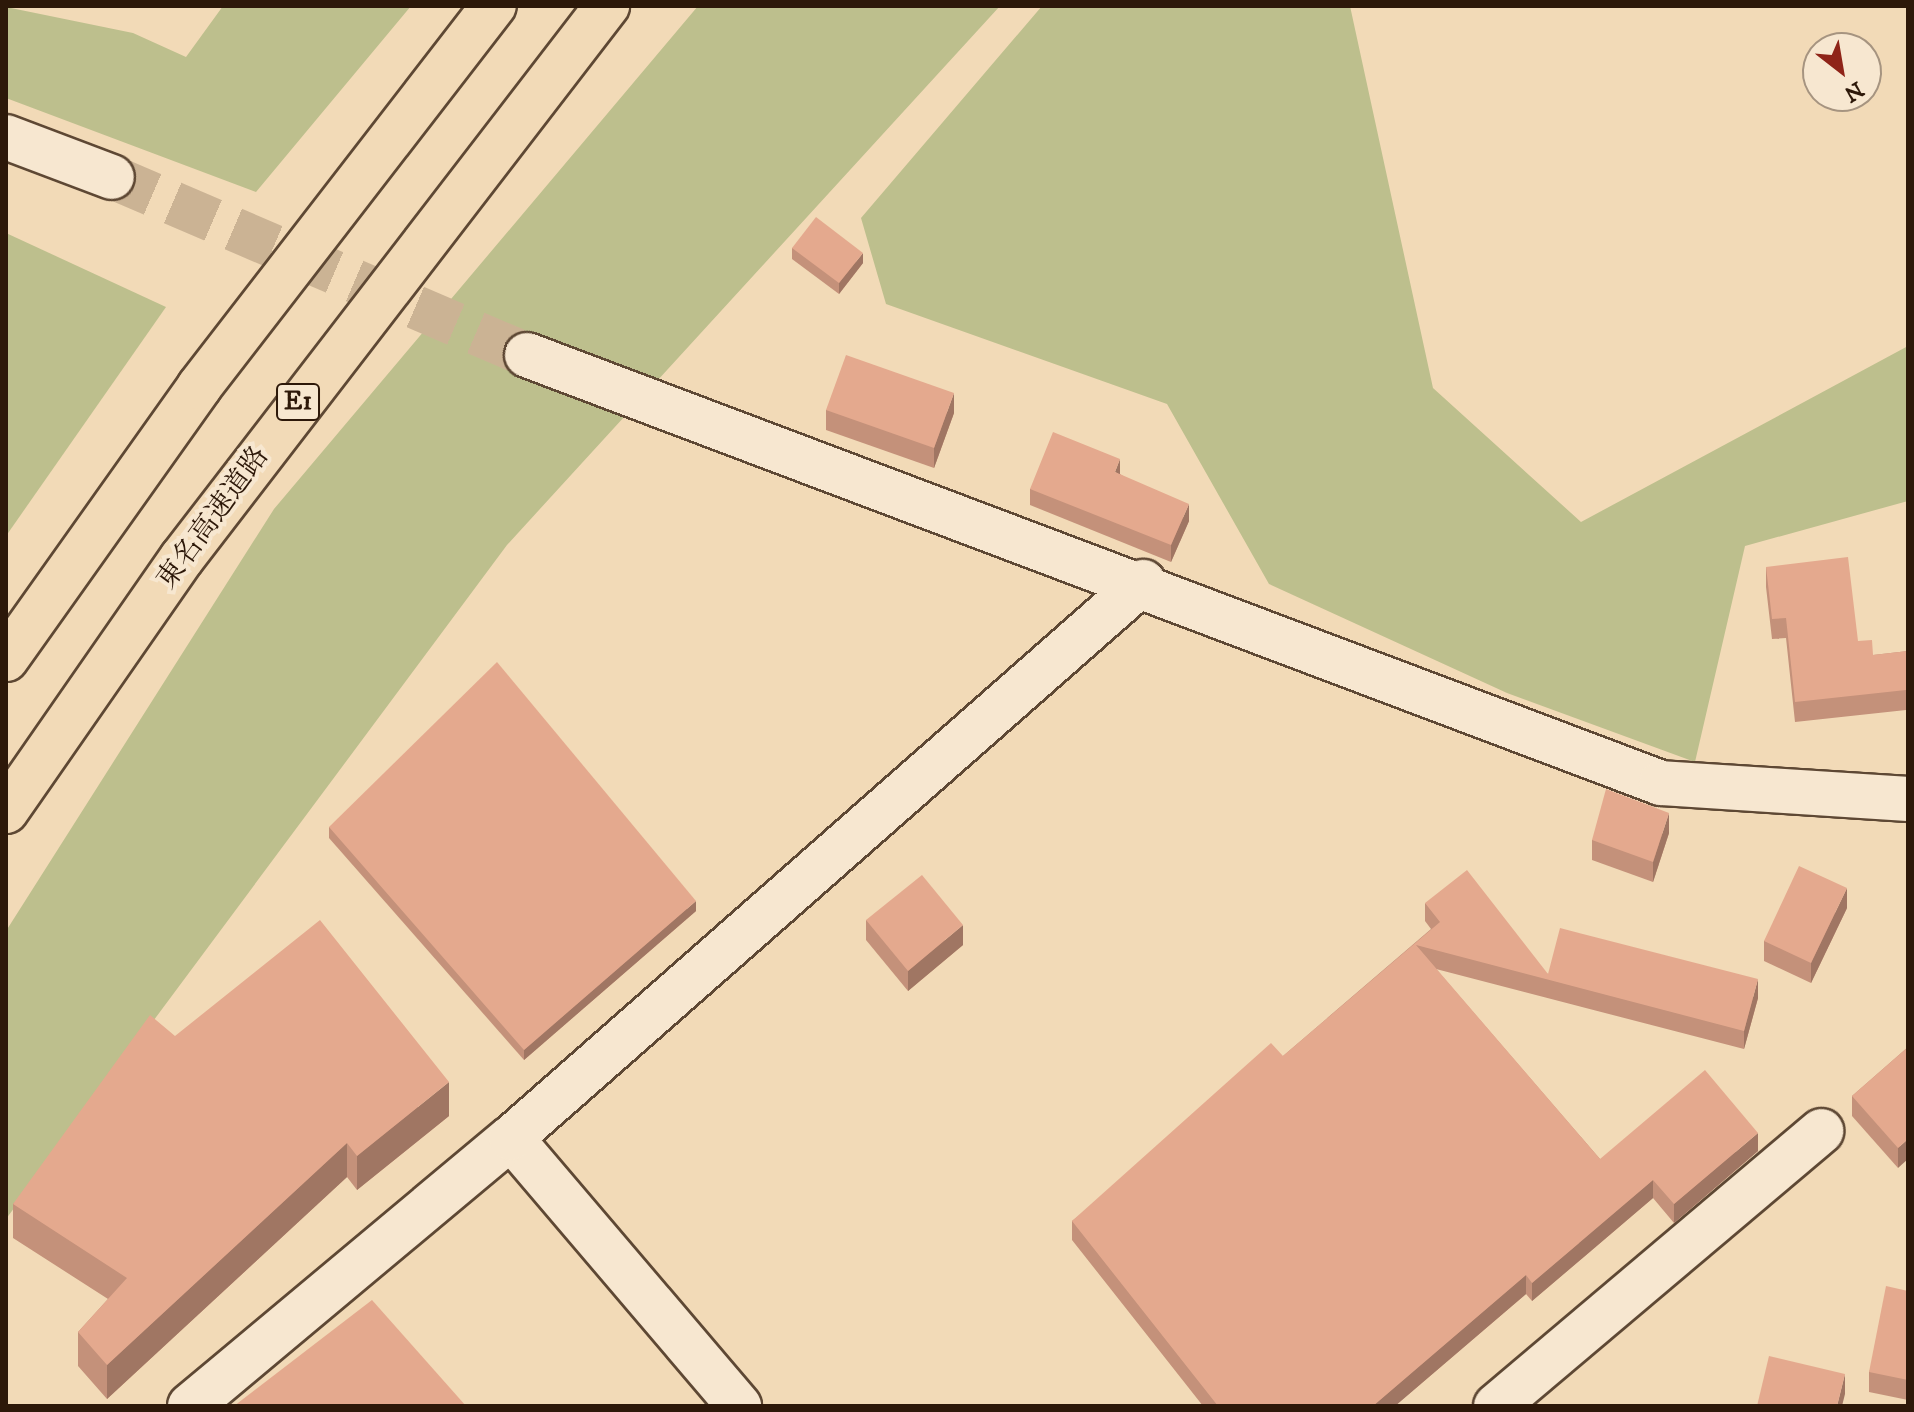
<!DOCTYPE html>
<html>
<head>
<meta charset="utf-8">
<style>
	body { margin:0 }
	#map { position:relative; width:1914px; height:1412px; overflow:hidden; background:#f2dab7; font-family:"IM FELL DW Pica","Noto Serif JP",serif }
	div>[style] { position:absolute }
	[style*='--x'] { left:calc(var(--x)*1px); top:calc(var(--y)*1px); width:calc(var(--w)*1px); rotate:calc(var(--a)*1deg) }
	.green>* { inset:0; background:#bdbf8d }
	.tertiary-tunnel>* { height:44px; margin-top:-22px; transform-origin:0; background:repeating-linear-gradient(90deg,#cbb394 0 44px,transparent 0 66px) }
	.roads { filter:drop-shadow(2px 0 #5e4834) drop-shadow(-2px 0 #5e4834) drop-shadow(0 2px #5e4834) drop-shadow(0 -2px #5e4834) }
	.minor>* { height:44px; margin:-22px; padding:0 22px; transform-origin:22px; border-radius:22px; background:#f7e7d0 }
	.tertiary>* { height:44px; margin:-22px; padding:0 22px; transform-origin:22px; border-radius:22px; background:#f7e7d0 }
	.motorway>* { height:44px; margin:-22px; padding:0 22px; transform-origin:22px; border-radius:22px; background:#f2dab7 }
	.wall>* { inset:0; background:#c4917a }
	.shaded-wall>* { inset:0; background:#a07663 }
	.building>* { inset:0; background:#e4a98e }
	span { translate:-50% -50%; white-space:nowrap; text-align:center; line-height:1.15; -webkit-text-stroke:8px #f7e7d0; paint-order:stroke }
	.shield-label span { padding:2px 6px; background:#f7e7d0; border:2px solid; border-radius:6px; -webkit-text-stroke-width:0 }
	.shield-label { font-size:26px; color:#2d1809; font-weight:700 }
	.street-label { font-size:28px; color:#2d1809 }
	.frame { position:absolute; inset:0; border:8px solid #2d1809; pointer-events:none }
	.north { position:absolute; left:1802px; top:32px; width:80px; height:80px; box-sizing:border-box; background:#f7e7d0; border:2px solid #a69480; border-radius:50%; rotate:149deg; font-size:22px; font-weight:700; line-height:32px; text-align:center; color:#2d1809 }
	.north::after { content:''; display:block; margin:auto; width:28px; height:36px; background:#8f2418; clip-path:polygon(50% 0,100% 100%,50% 72%,0 100%) }
</style>
</head>
<body>
<div id="map">
	<div class="green">
		<div style="clip-path:polygon(223px 6px,411px 6px,256px 192px,6px 98px,6px 7px,133px 33px,186px 57px)"></div>
		<div style="clip-path:polygon(698px 6px,1000px 6px,507px 545px,6px 1219px,6px 931px,274px 509px)"></div>
		<div style="clip-path:polygon(1042px 6px,1350px 6px,1433px 388px,1581px 522px,1908px 346px,1908px 501px,1745px 546px,1695px 762px,1507px 693px,1269px 584px,1167px 404px,886px 304px,861px 218px)"></div>
		<div style="clip-path:polygon(6px 233px,166px 307px,6px 536px)"></div>
	</div>
	<div class="tertiary-tunnel">
		<div style="--x:112;--y:177;--w:452;--a:23.2"></div>
	</div>
	<div class="roads">
		<div class="minor">
			<div style="--x:511;--y:1138;--w:352;--a:49.6"></div>
			<div style="--x:190;--y:1406;--w:418;--a:-39.9"></div>
			<div style="--x:511;--y:1138;--w:842;--a:-41.34"></div>
			<div style="--x:1496;--y:1406;--w:426;--a:-40.2"></div>
		</div>
		<div class="tertiary">
			<div style="--x:6;--y:137;--w:113;--a:20.7"></div>
			<div style="--x:527;--y:355;--w:1212;--a:20.68"></div>
			<div style="--x:1661;--y:783;--w:248;--a:3.7"></div>
		</div>
		<div class="motorway">
			<div style="--x:6;--y:659;--w:334;--a:-54.6"></div>
			<div style="--x:199;--y:387;--w:482;--a:-52.3"></div>
			<div style="--x:6;--y:811;--w:308;--a:-55.2"></div>
			<div style="--x:182;--y:558;--w:697;--a:-52.41"></div>
		</div>
	</div>
	<div class="wall">
		<div style="clip-path:polygon(792px 248px,863px 263px,839px 294px,792px 259px)"></div>
		<div style="clip-path:polygon(826px 410px,954px 413px,934px 468px,826px 430px)"></div>
		<div style="clip-path:polygon(1120px 474px,1189px 521px,1171px 562px,1030px 505px,1030px 489px)"></div>
		<div style="clip-path:polygon(1766px 567px,1873px 655px,1908px 651px,1908px 724px,1906px 710px,1795px 722px,1786px 638px,1772px 639px,1766px 587px)"></div>
		<div style="clip-path:polygon(329px 827px,696px 911px,524px 1060px,329px 838px)"></div>
		<div style="clip-path:polygon(1669px 833px,1653px 882px,1592px 860px,1592px 840px)"></div>
		<div style="clip-path:polygon(1425px 903px,1548px 974px,1758px 998px,1744px 1049px,1436px 969px,1600px 1159px,1758px 1151px,1674px 1223px,1653px 1198px,1532px 1301px,1526px 1294px,1395px 1406px,1203px 1406px,1072px 1240px,1072px 1221px,1283px 1056px,1431px 929px,1425px 921px)"></div>
		<div style="clip-path:polygon(1847px 908px,1811px 983px,1764px 961px,1764px 941px)"></div>
		<div style="clip-path:polygon(866px 920px,963px 945px,908px 991px,866px 940px)"></div>
		<div style="clip-path:polygon(1908px 1002px,1908px 1026px,1906px 1024px,1906px 1004px)"></div>
		<div style="clip-path:polygon(175px 1036px,449px 1116px,357px 1190px,347px 1177px,107px 1399px,78px 1366px,78px 1332px,108px 1299px,13px 1238px,13px 1204px)"></div>
		<div style="clip-path:polygon(1908px 1047px,1898px 1168px,1852px 1116px,1852px 1096px)"></div>
		<div style="clip-path:polygon(1908px 1291px,1908px 1400px,1869px 1392px,1869px 1372px)"></div>
	</div>
	<div class="shaded-wall">
		<div style="clip-path:polygon(863px 253px,863px 263px,839px 294px,839px 283px)"></div>
		<div style="clip-path:polygon(954px 393px,954px 413px,934px 468px,934px 448px)"></div>
		<div style="clip-path:polygon(1120px 459px,1120px 475px,1115px 472px)"></div>
		<div style="clip-path:polygon(1189px 504px,1189px 521px,1171px 562px,1171px 545px)"></div>
		<div style="clip-path:polygon(1669px 813px,1669px 833px,1653px 882px,1653px 862px)"></div>
		<div style="clip-path:polygon(1847px 888px,1847px 908px,1811px 983px,1811px 963px)"></div>
		<div style="clip-path:polygon(696px 901px,696px 911px,524px 1060px,524px 1050px)"></div>
		<div style="clip-path:polygon(963px 925px,963px 945px,908px 991px,908px 971px)"></div>
		<div style="clip-path:polygon(1758px 979px,1758px 998px,1744px 1049px,1744px 1031px)"></div>
		<div style="clip-path:polygon(449px 1082px,449px 1116px,357px 1190px,357px 1156px)"></div>
		<div style="clip-path:polygon(1758px 1133px,1758px 1151px,1674px 1223px,1674px 1204px)"></div>
		<div style="clip-path:polygon(1908px 1139px,1908px 1159px,1898px 1168px,1898px 1148px)"></div>
		<div style="clip-path:polygon(347px 1143px,347px 1177px,107px 1399px,107px 1365px)"></div>
		<div style="clip-path:polygon(1653px 1180px,1653px 1198px,1532px 1301px,1532px 1283px)"></div>
		<div style="clip-path:polygon(1526px 1275px,1526px 1294px,1395px 1406px,1373px 1406px)"></div>
		<div style="clip-path:polygon(1845px 1374px,1845px 1394px,1842px 1406px,1837px 1406px)"></div>
	</div>
	<div class="building">
		<div style="clip-path:polygon(816px 217px,863px 253px,839px 283px,792px 248px)"></div>
		<div style="clip-path:polygon(846px 355px,954px 393px,934px 448px,826px 410px)"></div>
		<div style="clip-path:polygon(1053px 432px,1120px 459px,1115px 472px,1189px 504px,1171px 545px,1030px 489px)"></div>
		<div style="clip-path:polygon(1848px 557px,1858px 641px,1872px 640px,1873px 655px,1908px 651px,1908px 704px,1906px 690px,1795px 702px,1786px 618px,1772px 619px,1766px 567px)"></div>
		<div style="clip-path:polygon(497px 662px,696px 901px,524px 1050px,329px 827px)"></div>
		<div style="clip-path:polygon(1606px 789px,1669px 813px,1653px 862px,1592px 840px)"></div>
		<div style="clip-path:polygon(1799px 866px,1847px 888px,1811px 963px,1764px 941px)"></div>
		<div style="clip-path:polygon(1467px 870px,1548px 974px,1560px 928px,1758px 979px,1744px 1031px,1416px 945px,1600px 1159px,1705px 1070px,1758px 1133px,1674px 1204px,1653px 1180px,1532px 1283px,1526px 1275px,1373px 1406px,1218px 1406px,1072px 1221px,1271px 1043px,1283px 1056px,1440px 922px,1425px 903px)"></div>
		<div style="clip-path:polygon(922px 875px,963px 925px,908px 971px,866px 920px)"></div>
		<div style="clip-path:polygon(320px 920px,449px 1082px,357px 1156px,347px 1143px,107px 1365px,78px 1332px,127px 1278px,13px 1204px,150px 1015px,175px 1036px)"></div>
		<div style="clip-path:polygon(1908px 1047px,1908px 1139px,1898px 1148px,1852px 1096px)"></div>
		<div style="clip-path:polygon(1886px 1286px,1908px 1291px,1908px 1380px,1869px 1372px)"></div>
		<div style="clip-path:polygon(372px 1300px,466px 1406px,234px 1406px)"></div>
		<div style="clip-path:polygon(1769px 1356px,1845px 1374px,1837px 1406px,1757px 1406px)"></div>
	</div>
	<div class="shield-label">
		<span style="left:298px;top:402px">E1</span>
	</div>
	<div class="street-label">
		<span style="left:213px;top:518px;rotate:-54deg">東名高速道路</span>
	</div>
	<div class="frame"></div>
	<div class="north">N</div>
</div>
</body>
</html>
